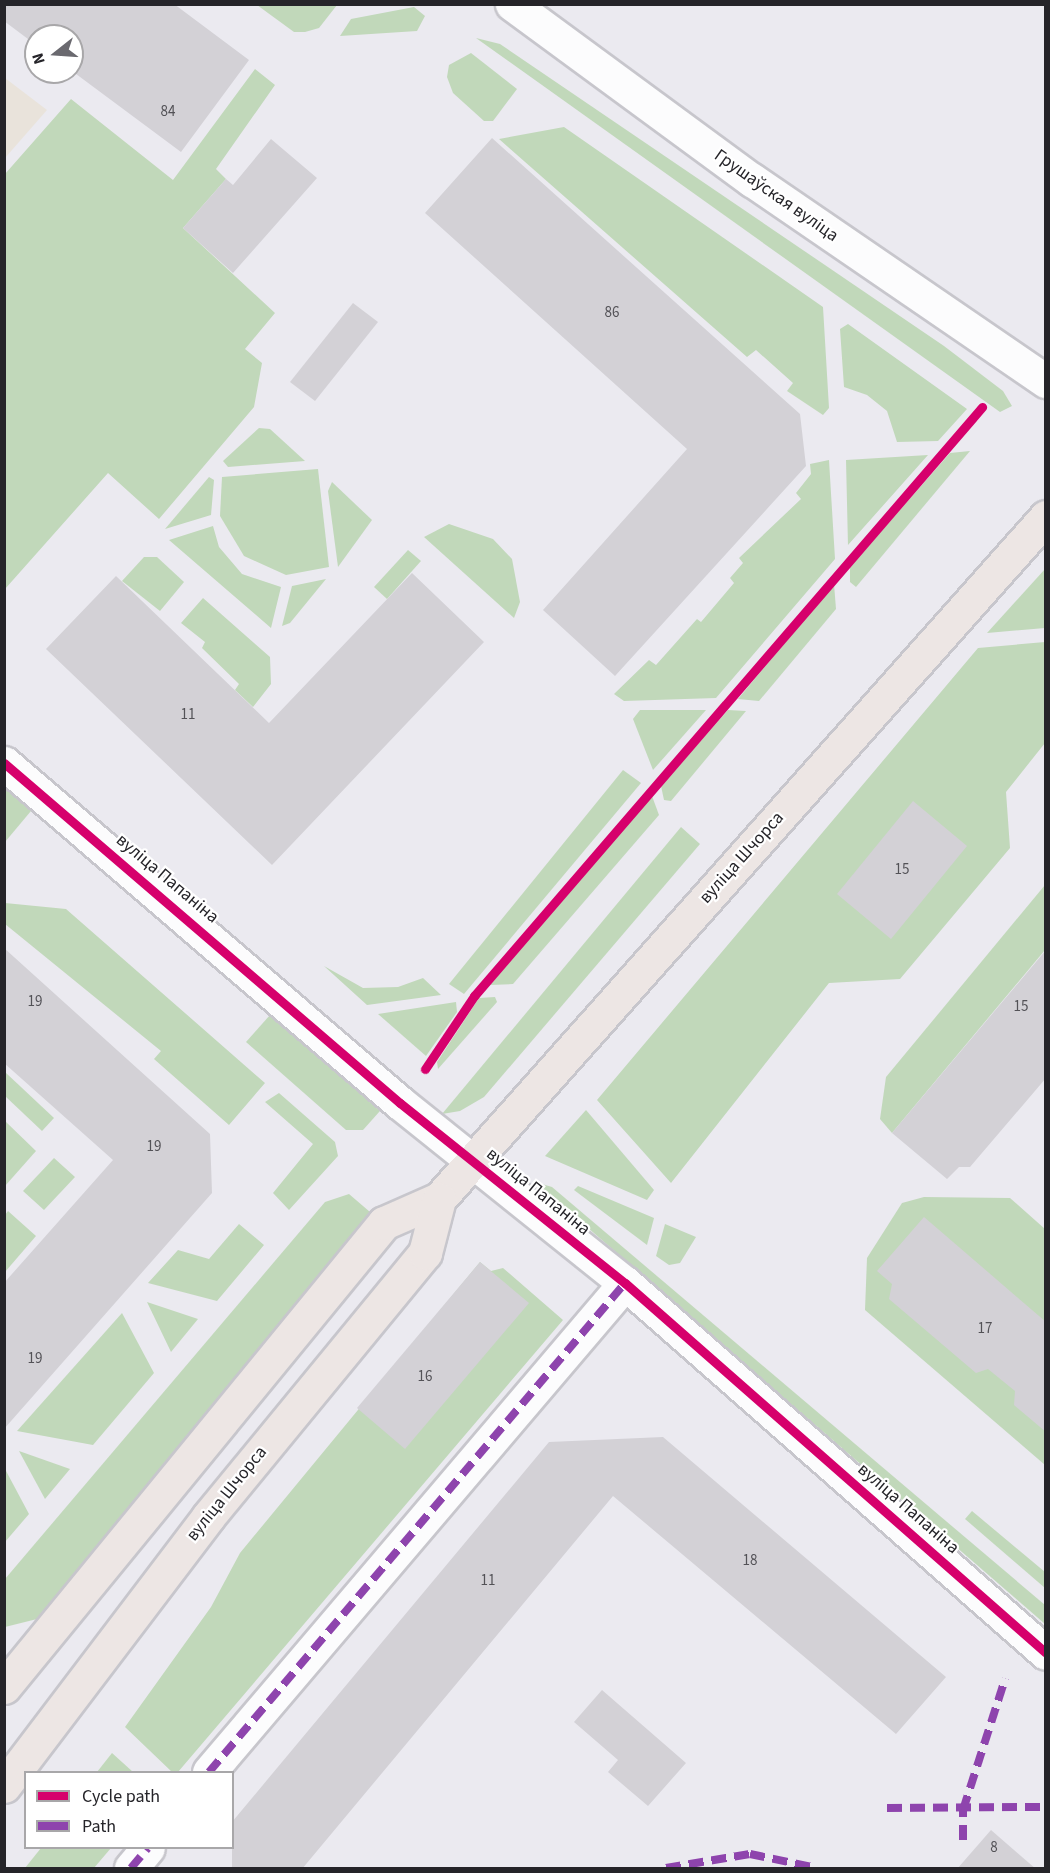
<!DOCTYPE html>
<html>
<head>
<meta charset="utf-8">
<style>
	body { margin:0 }
	#map { position:relative; width:1050px; height:1873px; overflow:hidden; background:#ebeaf0; font-family:"Source Sans 3",sans-serif }
	div>[style] { position:absolute }
	[style*='--x'] { left:calc(var(--x)*1px); top:calc(var(--y)*1px); width:calc(var(--w)*1px); rotate:calc(var(--a)*1deg) }
	.commercial>* { inset:0; background:#e9e3db }
	.green>* { inset:0; background:#c1d8ba }
	.building>* { inset:0; background:#d3d1d6 }
	.roads { filter:drop-shadow(2px 0 #c7c6cc) drop-shadow(-2px 0 #c7c6cc) drop-shadow(0 2px #c7c6cc) drop-shadow(0 -2px #c7c6cc) }
	.minor>* { height:33px; margin:-16.5px; padding:0 16.5px; transform-origin:16.5px; border-radius:16.5px; background:#fcfcfd }
	.major>* { height:33px; margin:-16.5px; padding:0 16.5px; transform-origin:16.5px; border-radius:16.5px; background:#ede6e4 }
	.quiet>* { height:8px; margin-top:-4px; transform-origin:0; background:repeating-linear-gradient(90deg,#8e44ad 0 15px,transparent 0 23px) }
	.cycleway>* { height:9px; margin:-4.5px; padding:0 4.5px; transform-origin:4.5px; border-radius:4.5px; background:#d6006c }
	span { translate:-50% -50%; white-space:nowrap; text-align:center; line-height:1.15; -webkit-text-stroke:4.5px #fff; paint-order:stroke }
	.number-label { font-size:15px; color:#535257 }
	.number-label span { -webkit-text-stroke-width:0 }
	.street-label { font-size:18px; color:#252429 }
	.frame { position:absolute; inset:0; border:6px solid #252429; pointer-events:none }
	.legend { position:absolute; left:24px; top:1771px; width:210px; height:78px; box-sizing:border-box; background:#fff; border:2px solid #a8a7a9; margin:0; padding:8px 10px; list-style:none; font-size:18px; color:#252429 }
	.legend li { display:flex; align-items:center; gap:12px; height:30px }
	.legend b { width:30px; border:2px solid #a8a7a9 }
	.north { position:absolute; left:24px; top:24px; width:60px; height:60px; box-sizing:border-box; background:#fff; border:2px solid #a8a7a9; border-radius:50%; rotate:253deg; font-size:16px; font-weight:700; line-height:24px; text-align:center; color:#252429 }
	.north::after { content:''; display:block; margin:auto; width:21px; height:27px; background:#6a696f; clip-path:polygon(50% 0,100% 100%,50% 72%,0 100%) }
</style>
</head>
<body>
<div id="map">
	<div class="commercial">
		<div style="clip-path:polygon(5px 78px,47px 110px,5px 158px)"></div>
	</div>
	<div class="green">
		<div style="clip-path:polygon(257px 5px,337px 4px,337px 5px,319px 28px,305px 32px,294px 32px)"></div>
		<div style="clip-path:polygon(414px 7px,425px 16px,417px 31px,340px 36px,351px 19px)"></div>
		<div style="clip-path:polygon(476px 38px,500px 44px,944px 346px,1003px 391px,1012px 406px,1000px 412px)"></div>
		<div style="clip-path:polygon(471px 53px,517px 89px,493px 121px,484px 121px,453px 93px,447px 77px,449px 65px)"></div>
		<div style="clip-path:polygon(255px 69px,275px 85px,216px 169px,226px 179px,183px 228px,275px 313px,245px 349px,262px 363px,254px 407px,159px 519px,108px 473px,5px 589px,5px 174px,71px 99px,173px 180px)"></div>
		<div style="clip-path:polygon(564px 127px,823px 307px,829px 408px,823px 415px,787px 391px,793px 383px,756px 350px,747px 357px,499px 139px)"></div>
		<div style="clip-path:polygon(848px 324px,967px 409px,938px 441px,897px 442px,887px 411px,867px 395px,844px 387px,840px 329px)"></div>
		<div style="clip-path:polygon(259px 428px,270px 429px,305px 461px,228px 467px,223px 461px)"></div>
		<div style="clip-path:polygon(970px 451px,856px 587px,850px 582px,850px 567px,950px 453px)"></div>
		<div style="clip-path:polygon(928px 455px,848px 545px,848px 546px,846px 460px)"></div>
		<div style="clip-path:polygon(829px 460px,835px 559px,716px 698px,624px 701px,614px 694px,649px 660px,656px 665px,697px 619px,701px 622px,734px 583px,730px 578px,743px 563px,739px 558px,801px 499px,796px 493px,811px 474px,810px 464px)"></div>
		<div style="clip-path:polygon(318px 469px,329px 567px,286px 575px,244px 556px,220px 516px,222px 477px)"></div>
		<div style="clip-path:polygon(209px 477px,214px 480px,211px 515px,165px 529px)"></div>
		<div style="clip-path:polygon(332px 482px,372px 520px,338px 567px,328px 491px)"></div>
		<div style="clip-path:polygon(449px 524px,493px 539px,512px 559px,520px 602px,514px 618px,424px 537px)"></div>
		<div style="clip-path:polygon(213px 526px,219px 547px,242px 574px,281px 587px,271px 628px,169px 540px)"></div>
		<div style="clip-path:polygon(408px 550px,421px 561px,387px 599px,374px 587px)"></div>
		<div style="clip-path:polygon(144px 557px,157px 557px,184px 582px,160px 611px,122px 581px)"></div>
		<div style="clip-path:polygon(1045px 569px,1045px 628px,987px 633px)"></div>
		<div style="clip-path:polygon(326px 579px,290px 623px,282px 626px,292px 586px)"></div>
		<div style="clip-path:polygon(834px 584px,836px 609px,759px 701px,738px 699px)"></div>
		<div style="clip-path:polygon(203px 598px,270px 657px,271px 684px,253px 707px,235px 690px,239px 684px,202px 648px,205px 642px,181px 623px)"></div>
		<div style="clip-path:polygon(1045px 642px,1045px 743px,1006px 792px,1010px 848px,900px 979px,829px 983px,671px 1183px,597px 1100px,978px 648px)"></div>
		<div style="clip-path:polygon(640px 710px,706px 710px,653px 770px,633px 719px)"></div>
		<div style="clip-path:polygon(728px 710px,746px 711px,671px 801px,664px 800px,661px 786px)"></div>
		<div style="clip-path:polygon(623px 770px,641px 783px,464px 994px,449px 984px)"></div>
		<div style="clip-path:polygon(5px 788px,31px 811px,5px 842px)"></div>
		<div style="clip-path:polygon(652px 796px,659px 815px,513px 984px,490px 985px)"></div>
		<div style="clip-path:polygon(681px 827px,700px 844px,484px 1097px,460px 1111px,442px 1114px)"></div>
		<div style="clip-path:polygon(1045px 885px,1045px 950px,892px 1133px,880px 1119px,886px 1077px)"></div>
		<div style="clip-path:polygon(5px 903px,66px 909px,265px 1083px,229px 1125px,154px 1059px,161px 1051px,5px 924px)"></div>
		<div style="clip-path:polygon(324px 966px,363px 988px,398px 987px,423px 978px,441px 995px,367px 1005px)"></div>
		<div style="clip-path:polygon(495px 997px,497px 1002px,438px 1069px,437px 1062px,479px 998px)"></div>
		<div style="clip-path:polygon(456px 1002px,457px 1012px,426px 1056px,378px 1014px)"></div>
		<div style="clip-path:polygon(270px 1015px,380px 1111px,363px 1130px,346px 1130px,246px 1042px)"></div>
		<div style="clip-path:polygon(5px 1072px,54px 1118px,42px 1131px,5px 1096px)"></div>
		<div style="clip-path:polygon(279px 1093px,335px 1142px,338px 1156px,289px 1210px,273px 1193px,313px 1144px,265px 1102px)"></div>
		<div style="clip-path:polygon(586px 1110px,654px 1190px,647px 1200px,545px 1156px)"></div>
		<div style="clip-path:polygon(5px 1121px,36px 1151px,5px 1186px)"></div>
		<div style="clip-path:polygon(54px 1158px,75px 1177px,44px 1210px,23px 1191px)"></div>
		<div style="clip-path:polygon(535px 1182px,552px 1187px,1045px 1605px,1045px 1624px)"></div>
		<div style="clip-path:polygon(578px 1186px,654px 1218px,647px 1245px,574px 1190px)"></div>
		<div style="clip-path:polygon(349px 1194px,370px 1212px,37px 1619px,5px 1627px,5px 1579px,325px 1202px)"></div>
		<div style="clip-path:polygon(924px 1197px,1010px 1198px,1045px 1229px,1045px 1465px,865px 1310px,867px 1258px,902px 1203px)"></div>
		<div style="clip-path:polygon(8px 1211px,36px 1236px,5px 1272px,5px 1215px)"></div>
		<div style="clip-path:polygon(239px 1224px,264px 1245px,217px 1301px,148px 1283px,178px 1250px,209px 1259px)"></div>
		<div style="clip-path:polygon(665px 1224px,696px 1237px,680px 1263px,669px 1265px,656px 1256px)"></div>
		<div style="clip-path:polygon(480px 1262px,491px 1271px,503px 1268px,563px 1320px,178px 1772px,172px 1772px,125px 1727px,211px 1607px,240px 1553px)"></div>
		<div style="clip-path:polygon(147px 1302px,198px 1319px,171px 1352px)"></div>
		<div style="clip-path:polygon(122px 1313px,154px 1373px,93px 1445px,17px 1431px)"></div>
		<div style="clip-path:polygon(19px 1451px,70px 1469px,45px 1499px)"></div>
		<div style="clip-path:polygon(5px 1469px,29px 1514px,5px 1542px,4px 1542px)"></div>
		<div style="clip-path:polygon(972px 1511px,1045px 1572px,1045px 1588px,965px 1519px)"></div>
		<div style="clip-path:polygon(112px 1753px,133px 1772px,97px 1772px)"></div>
		<div style="clip-path:polygon(41px 1848px,111px 1848px,94px 1868px,25px 1868px)"></div>
	</div>
	<div class="building">
		<div style="clip-path:polygon(4px 4px,174px 4px,249px 60px,181px 152px,72px 71px,72px 36px,36px 36px,36px 45px,4px 21px)"></div>
		<div style="clip-path:polygon(492px 138px,800px 414px,806px 466px,615px 676px,543px 610px,687px 449px,425px 213px)"></div>
		<div style="clip-path:polygon(271px 139px,317px 178px,233px 273px,183px 228px,226px 179px,233px 185px)"></div>
		<div style="clip-path:polygon(353px 303px,378px 322px,315px 401px,290px 382px)"></div>
		<div style="clip-path:polygon(412px 573px,484px 642px,272px 865px,46px 649px,116px 576px,269px 723px)"></div>
		<div style="clip-path:polygon(913px 801px,967px 846px,891px 939px,837px 894px)"></div>
		<div style="clip-path:polygon(4px 948px,210px 1134px,212px 1193px,4px 1429px,4px 1283px,113px 1160px,4px 1063px)"></div>
		<div style="clip-path:polygon(1046px 950px,1046px 1078px,970px 1167px,959px 1167px,947px 1179px,892px 1133px)"></div>
		<div style="clip-path:polygon(924px 1217px,1046px 1322px,1046px 1432px,1014px 1405px,1015px 1391px,988px 1369px,976px 1373px,889px 1299px,892px 1284px,877px 1271px)"></div>
		<div style="clip-path:polygon(480px 1262px,529px 1303px,405px 1449px,357px 1408px)"></div>
		<div style="clip-path:polygon(663px 1437px,946px 1677px,896px 1734px,613px 1496px,302px 1869px,232px 1869px,232px 1822px,549px 1442px)"></div>
		<div style="clip-path:polygon(602px 1690px,686px 1763px,648px 1806px,608px 1772px,618px 1760px,574px 1722px)"></div>
		<div style="clip-path:polygon(991px 1830px,1036px 1869px,957px 1869px)"></div>
	</div>
	<div class="roads">
		<div class="minor">
			<div style="--x:512;--y:4;--w:298;--a:36.3"></div>
			<div style="--x:752;--y:180;--w:356;--a:34.4"></div>
			<div style="--x:4;--y:763;--w:522;--a:40.65"></div>
			<div style="--x:400;--y:1103;--w:288;--a:38.7"></div>
			<div style="--x:625;--y:1283;--w:560;--a:41.31"></div>
			<div style="--x:209;--y:1772;--w:642;--a:-49.61"></div>
			<div style="--x:131;--y:1868;--w:26;--a:-50"></div>
		</div>
		<div class="major">
			<div style="--x:4;--y:1687;--w:600;--a:-50.68"></div>
			<div style="--x:384;--y:1223;--w:60;--a:-23.6"></div>
			<div style="--x:439;--y:1199;--w:913;--a:-48.33"></div>
			<div style="--x:4;--y:1786;--w:338;--a:-52.8"></div>
			<div style="--x:208;--y:1517;--w:342;--a:-50.6"></div>
			<div style="--x:425;--y:1253;--w:56;--a:-75.5"></div>
		</div>
	</div>
	<div class="quiet">
		<div style="--x:209;--y:1772;--w:642;--a:-49.61"></div>
		<div style="--x:887;--y:1808;--w:159;--a:-0.4"></div>
		<div style="--x:963;--y:1840;--w:30;--a:-90"></div>
		<div style="--x:963;--y:1810;--w:138;--a:-72.2"></div>
		<div style="--x:131;--y:1868;--w:26;--a:-50"></div>
		<div style="--x:666;--y:1868;--w:85;--a:-9.5"></div>
		<div style="--x:750;--y:1854;--w:68;--a:11.8"></div>
	</div>
	<div class="cycleway">
		<div style="--x:4;--y:763;--w:522;--a:40.65"></div>
		<div style="--x:400;--y:1103;--w:288;--a:38.7"></div>
		<div style="--x:625;--y:1283;--w:560;--a:41.31"></div>
		<div style="--x:425;--y:1069;--w:88;--a:-56.1"></div>
		<div style="--x:474;--y:996;--w:778;--a:-49.22"></div>
	</div>
	<div class="number-label">
		<span style="left:168px;top:112px">84</span>
		<span style="left:612px;top:313px">86</span>
		<span style="left:188px;top:715px">11</span>
		<span style="left:902px;top:870px">15</span>
		<span style="left:35px;top:1002px">19</span>
		<span style="left:1021px;top:1007px">15</span>
		<span style="left:154px;top:1147px">19</span>
		<span style="left:985px;top:1329px">17</span>
		<span style="left:35px;top:1359px">19</span>
		<span style="left:425px;top:1377px">16</span>
		<span style="left:750px;top:1561px">18</span>
		<span style="left:488px;top:1581px">11</span>
		<span style="left:994px;top:1848px">8</span>
	</div>
	<div class="street-label">
		<span style="left:776px;top:196px;rotate:35deg">Грушаўская вуліца</span>
		<span style="left:742px;top:858px;rotate:-48deg">вуліца Шчорса</span>
		<span style="left:167px;top:879px;rotate:40deg">вуліца Папаніна</span>
		<span style="left:538px;top:1192px;rotate:39deg">вуліца Папаніна</span>
		<span style="left:227px;top:1494px;rotate:-51deg">вуліца Шчорса</span>
		<span style="left:908px;top:1509px;rotate:41deg">вуліца Папаніна</span>
	</div>
	<div class="frame"></div>
	<ul class="legend">
	<li><b style="height:8px;background:#d6006c"></b>Cycle path</li>
	<li><b style="height:8px;background:#8e44ad"></b>Path</li>
	</ul>
	<div class="north">N</div>
</div>
</body>
</html>
